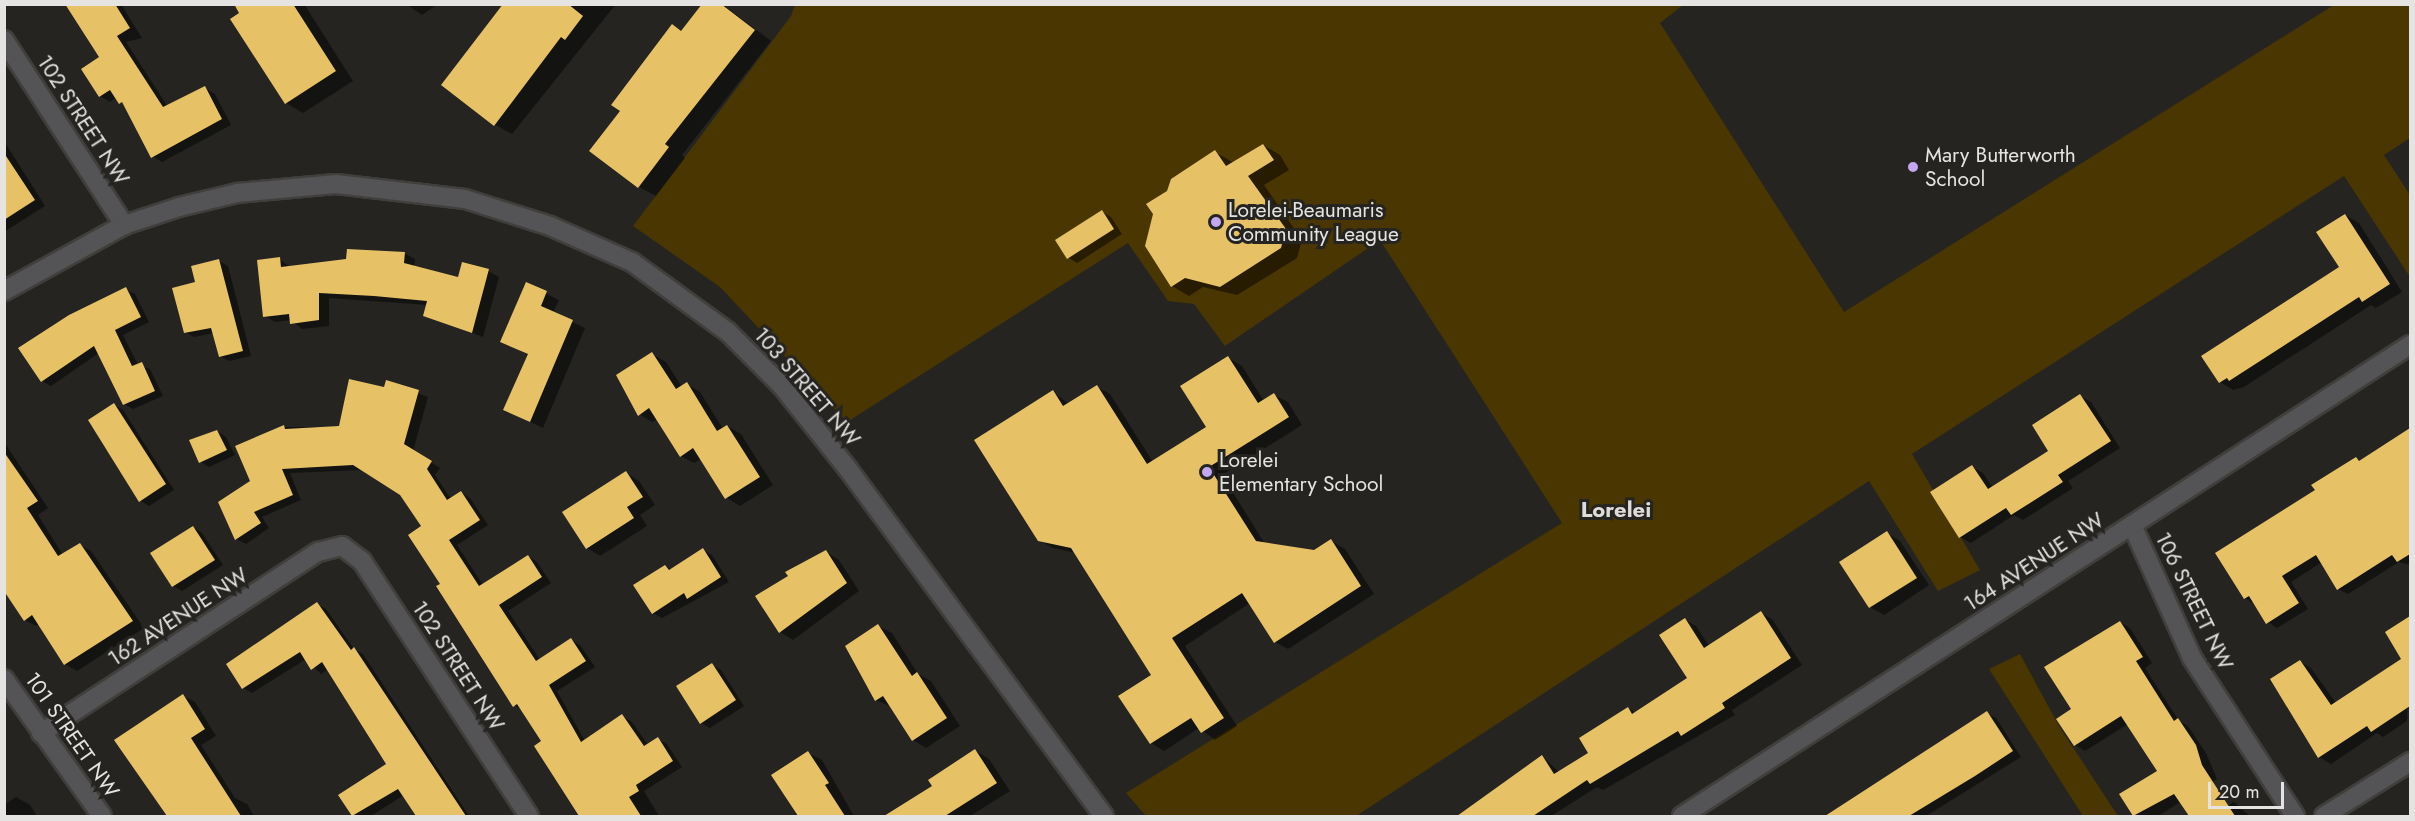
<!DOCTYPE html>
<html>
<head>
<meta charset="utf-8">
<style>
	body { margin:0 }
	#map { position:relative; width:2415px; height:821px; overflow:hidden; background:#252421; font-family:Jost,sans-serif }
	div>[style] { position:absolute }
	[style*='--x'] { left:calc(var(--x)*1px); top:calc(var(--y)*1px); width:calc(var(--w)*1px); rotate:calc(var(--a)*1deg) }
	.green>* { inset:0; background:#493600 }
	.shadow>* { inset:0; background:#0007 }
	.building>* { inset:0; background:#e7c165 }
	.roads { filter:drop-shadow(2px 0 #403f3c) drop-shadow(-2px 0 #403f3c) drop-shadow(0 2px #403f3c) drop-shadow(0 -2px #403f3c) }
	.street>* { height:18px; margin:-9px; padding:0 9px; transform-origin:9px; border-radius:9px; background:#545355 }
	.dots>* { width:16px; height:16px; translate:-50% -50%; box-sizing:border-box; border:3px solid #252421; border-radius:50% }
	span { translate:-50% -50%; white-space:nowrap; text-align:center; line-height:1.15; -webkit-text-stroke:6px #252421; paint-order:stroke }
	.street-label { font-size:21px; color:#e5e4e2 }
	.poi-label { font-size:21px; color:#e5e4e2 }
	.left { translate:0 -50%; text-align:left }
	.neighbourhood-label { font-size:22px; color:#dedcd9; font-weight:700 }
	.frame { position:absolute; inset:0; border:6px solid #e5e4e2; pointer-events:none }
	.scale { position:absolute; left:2208px; top:782px; width:76px; height:27px; box-sizing:border-box; border:3px solid #e5e4e2; border-top:0; padding-left:8px; font-size:18px; line-height:21px; white-space:nowrap; color:#e5e4e2; -webkit-text-stroke:4px #252421; paint-order:stroke }
</style>
</head>
<body>
<div id="map">
	<div class="green">
		<div style="clip-path:polygon(795px 5px,1683px 5px,1660px 23px,1844px 312px,2334px 5px,2410px 5px,2410px 138px,2384px 155px,2410px 195px,2410px 277px,2344px 176px,1912px 454px,1980px 570px,1938px 591px,1869px 481px,1356px 816px,1146px 816px,1126px 793px,1562px 523px,1380px 240px,1225px 346px,1194px 304px,1168px 301px,1128px 243px,847px 422px,720px 287px,633px 226px,791px 16px)"></div>
		<div style="clip-path:polygon(2020px 654px,2059px 726px,2118px 816px,2083px 816px,1989px 669px)"></div>
	</div>
	<div class="shadow">
		<div style="clip-path:polygon(73px 4px,121px 4px,142px 38px,126px 42px,168px 107px,205px 88px,215px 94px,231px 125px,162px 162px,152px 156px,126px 106px,117px 97px,110px 102px,100px 96px,101px 57px)"></div>
		<div style="clip-path:polygon(236px 4px,304px 4px,353px 81px,303px 113px,286px 103px)"></div>
		<div style="clip-path:polygon(406px 4px,438px 4px,422px 15px)"></div>
		<div style="clip-path:polygon(518px 4px,616px 4px,512px 134px,494px 124px)"></div>
		<div style="clip-path:polygon(703px 4px,722px 4px,771px 41px,682px 155px,685px 158px,656px 196px,639px 187px,682px 32px)"></div>
		<div style="clip-path:polygon(4px 141px,45px 206px,4px 232px)"></div>
		<div style="clip-path:polygon(1263px 145px,1280px 155px,1289px 170px,1264px 185px,1302px 240px,1297px 258px,1237px 295px,1203px 287px,1189px 296px,1172px 286px,1168px 192px,1215px 152px,1234px 163px)"></div>
		<div style="clip-path:polygon(1102px 212px,1111px 217px,1122px 234px,1077px 263px,1069px 258px,1057px 241px)"></div>
		<div style="clip-path:polygon(2345px 215px,2359px 223px,2402px 292px,2376px 308px,2371px 305px,2244px 387px,2233px 390px,2220px 382px,2341px 267px)"></div>
		<div style="clip-path:polygon(404px 253px,415px 259px,414px 267px,459px 279px,488px 271px,499px 277px,483px 337px,425px 315px,428px 305px,329px 298px,329px 326px,302px 329px,291px 320px,275px 322px,265px 316px,279px 259px,290px 267px)"></div>
		<div style="clip-path:polygon(219px 261px,228px 266px,251px 356px,229px 361px,220px 356px,214px 333px,194px 337px,185px 332px,197px 283px)"></div>
		<div style="clip-path:polygon(526px 284px,559px 300px,553px 313px,585px 328px,543px 428px,505px 410px,529px 355px,502px 341px)"></div>
		<div style="clip-path:polygon(126px 289px,135px 294px,149px 322px,123px 335px,138px 365px,150px 369px,163px 396px,133px 409px,124px 404px,99px 353px,51px 386px,42px 381px)"></div>
		<div style="clip-path:polygon(652px 354px,666px 362px,682px 387px,687px 384px,700px 392px,723px 429px,727px 426px,741px 434px,773px 485px,740px 506px,727px 498px,701px 459px,694px 463px,681px 456px,658px 419px,652px 422px,639px 414px)"></div>
		<div style="clip-path:polygon(1228px 358px,1242px 366px,1264px 401px,1274px 395px,1288px 402px,1302px 425px,1222px 475px,1265px 544px,1314px 552px,1331px 541px,1345px 549px,1374px 594px,1288px 649px,1275px 642px,1250px 603px,1185px 646px,1237px 726px,1215px 740px,1199px 728px,1164px 751px,1151px 743px,1153px 675px,1076px 553px,1053px 548px,1039px 540px,1053px 392px,1069px 404px,1097px 387px,1110px 394px,1153px 462px,1208px 427px)"></div>
		<div style="clip-path:polygon(387px 382px,428px 397px,413px 451px,440px 468px,435px 475px,451px 499px,461px 493px,470px 498px,488px 525px,457px 545px,483px 585px,528px 556px,537px 562px,551px 583px,508px 611px,540px 660px,571px 640px,580px 645px,595px 667px,557px 691px,585px 741px,622px 716px,632px 722px,648px 745px,658px 739px,667px 744px,682px 767px,644px 791px,659px 816px,581px 816px,536px 747px,543px 742px,524px 711px,514px 705px,442px 584px,423px 527px,401px 494px,363px 470px,290px 473px,301px 500px,262px 517px,269px 528px,246px 544px,236px 539px,252px 482px,284px 427px,340px 427px,385px 388px)"></div>
		<div style="clip-path:polygon(2080px 396px,2091px 402px,2120px 448px,2068px 481px,2073px 488px,2023px 520px,2014px 515px,1971px 543px,1960px 537px,1972px 467px,1983px 473px,1993px 488px,2050px 451px)"></div>
		<div style="clip-path:polygon(114px 405px,123px 410px,174px 490px,149px 506px,141px 501px)"></div>
		<div style="clip-path:polygon(2410px 430px,2410px 565px,2399px 562px,2348px 594px,2338px 589px,2322px 562px,2291px 582px,2308px 609px,2277px 628px,2268px 622px,2256px 605px,2245px 598px,2217px 553px,2317px 491px,2356px 459px,2361px 462px)"></div>
		<div style="clip-path:polygon(217px 431px,226px 437px,235px 455px,209px 467px,201px 462px)"></div>
		<div style="clip-path:polygon(4px 442px,48px 508px,38px 515px,63px 555px,80px 545px,91px 551px,144px 628px,77px 671px,65px 664px,40px 624px,36px 626px,25px 620px,4px 588px)"></div>
		<div style="clip-path:polygon(626px 473px,639px 481px,655px 505px,640px 515px,647px 526px,600px 556px,587px 548px)"></div>
		<div style="clip-path:polygon(193px 527px,202px 533px,223px 565px,182px 591px,173px 586px)"></div>
		<div style="clip-path:polygon(1887px 533px,1900px 541px,1929px 585px,1884px 615px,1870px 607px,1841px 562px)"></div>
		<div style="clip-path:polygon(703px 550px,712px 555px,729px 582px,662px 618px,653px 613px,665px 566px,672px 570px)"></div>
		<div style="clip-path:polygon(826px 552px,839px 560px,859px 591px,793px 640px,780px 632px)"></div>
		<div style="clip-path:polygon(317px 604px,326px 609px,354px 649px,363px 654px,469px 816px,417px 816px,404px 795px,371px 816px,354px 816px,340px 796px,388px 765px,328px 669px,321px 674px,306px 659px,252px 693px,243px 688px)"></div>
		<div style="clip-path:polygon(1761px 613px,1772px 619px,1802px 665px,1732px 710px,1735px 715px,1603px 790px,1597px 787px,1551px 816px,1460px 816px,1542px 756px,1559px 772px,1590px 754px,1628px 708px,1636px 713px,1689px 679px,1685px 620px,1696px 626px,1709px 646px)"></div>
		<div style="clip-path:polygon(2120px 622px,2130px 628px,2152px 663px,2145px 668px,2179px 721px,2188px 726px,2206px 753px,2217px 779px,2158px 816px,2134px 816px,2121px 794px,2159px 771px,2128px 724px,2085px 751px,2075px 745px,2073px 709px)"></div>
		<div style="clip-path:polygon(2405px 622px,2410px 625px,2407px 721px,2383px 737px,2377px 733px,2331px 764px,2319px 757px,2272px 680px,2300px 662px,2311px 668px,2336px 703px,2403px 659px)"></div>
		<div style="clip-path:polygon(878px 626px,892px 633px,918px 674px,931px 681px,960px 726px,926px 748px,913px 740px,892px 707px,876px 700px,847px 646px)"></div>
		<div style="clip-path:polygon(712px 665px,721px 670px,744px 706px,710px 728px,701px 723px)"></div>
		<div style="clip-path:polygon(183px 696px,195px 702px,216px 736px,201px 745px,235px 798px,247px 804px,254px 816px,168px 816px,116px 740px)"></div>
		<div style="clip-path:polygon(1987px 713px,1996px 718px,2021px 757px,1926px 816px,1828px 816px)"></div>
		<div style="clip-path:polygon(976px 751px,989px 759px,1010px 791px,970px 816px,909px 816px,902px 806px,934px 786px)"></div>
		<div style="clip-path:polygon(808px 753px,822px 760px,854px 816px,797px 816px,773px 775px)"></div>
		<div style="clip-path:polygon(16px 797px,30px 805px,37px 816px,4px 816px,4px 805px)"></div>
		<div style="clip-path:polygon(2234px 802px,2250px 816px,2212px 816px)"></div>
	</div>
	<div class="building">
		<div style="clip-path:polygon(65px 4px,115px 4px,130px 28px,117px 36px,163px 107px,205px 86px,222px 119px,151px 158px,122px 102px,119px 104px,110px 90px,99px 97px,81px 69px,99px 57px)"></div>
		<div style="clip-path:polygon(234px 4px,293px 4px,336px 71px,285px 104px,230px 19px,239px 13px)"></div>
		<div style="clip-path:polygon(503px 4px,568px 4px,583px 16px,565px 40px,561px 37px,494px 126px,441px 85px)"></div>
		<div style="clip-path:polygon(702px 4px,721px 4px,755px 30px,665px 144px,669px 147px,638px 188px,589px 151px,620px 111px,611px 105px,672px 24px,681px 31px)"></div>
		<div style="clip-path:polygon(1263px 144px,1274px 160px,1248px 176px,1286px 229px,1281px 248px,1220px 287px,1185px 278px,1171px 287px,1145px 246px,1153px 214px,1146px 204px,1167px 191px,1171px 179px,1215px 150px,1226px 166px)"></div>
		<div style="clip-path:polygon(4px 153px,35px 200px,4px 220px)"></div>
		<div style="clip-path:polygon(1102px 210px,1114px 229px,1067px 259px,1055px 240px)"></div>
		<div style="clip-path:polygon(2345px 214px,2390px 284px,2362px 302px,2359px 297px,2229px 381px,2227px 378px,2219px 383px,2201px 356px,2339px 267px,2316px 232px)"></div>
		<div style="clip-path:polygon(347px 249px,405px 252px,404px 263px,458px 277px,462px 262px,489px 269px,472px 333px,423px 316px,427px 301px,374px 296px,319px 293px,319px 320px,290px 324px,289px 314px,263px 317px,257px 260px,280px 257px,281px 267px,346px 259px)"></div>
		<div style="clip-path:polygon(219px 259px,243px 351px,219px 357px,211px 328px,184px 333px,172px 288px,195px 282px,191px 266px)"></div>
		<div style="clip-path:polygon(526px 282px,547px 291px,541px 306px,573px 320px,530px 422px,503px 410px,528px 354px,500px 342px)"></div>
		<div style="clip-path:polygon(126px 287px,141px 317px,115px 330px,132px 366px,142px 362px,155px 391px,123px 405px,94px 346px,41px 382px,18px 348px,69px 315px)"></div>
		<div style="clip-path:polygon(652px 352px,676px 389px,687px 382px,717px 431px,727px 425px,760px 477px,725px 499px,693px 448px,680px 457px,649px 408px,638px 416px,616px 375px)"></div>
		<div style="clip-path:polygon(1228px 356px,1258px 403px,1274px 393px,1289px 417px,1209px 467px,1256px 541px,1314px 550px,1331px 539px,1361px 586px,1274px 643px,1242px 593px,1172px 638px,1224px 718px,1201px 733px,1191px 718px,1150px 744px,1118px 696px,1151px 675px,1071px 548px,1038px 541px,974px 440px,1053px 390px,1063px 406px,1097px 385px,1147px 464px,1206px 427px,1180px 386px)"></div>
		<div style="clip-path:polygon(349px 379px,384px 387px,386px 380px,419px 390px,404px 444px,432px 461px,427px 469px,447px 500px,461px 491px,480px 520px,449px 540px,479px 586px,528px 555px,542px 577px,499px 605px,536px 661px,571px 638px,586px 661px,549px 685px,581px 742px,622px 714px,644px 746px,658px 737px,673px 761px,636px 785px,639px 791px,629px 797px,641px 816px,579px 816px,534px 746px,541px 741px,517px 704px,513px 707px,436px 586px,440px 584px,408px 535px,421px 526px,400px 495px,353px 465px,282px 469px,293px 495px,254px 512px,261px 523px,235px 540px,218px 502px,250px 481px,235px 446px,284px 425px,285px 429px,339px 426px)"></div>
		<div style="clip-path:polygon(2080px 394px,2111px 441px,2058px 475px,2063px 482px,2011px 515px,2006px 508px,1959px 538px,1930px 492px,1972px 465px,1988px 489px,2048px 451px,2032px 425px)"></div>
		<div style="clip-path:polygon(114px 403px,166px 484px,139px 502px,88px 420px)"></div>
		<div style="clip-path:polygon(2410px 428px,2410px 554px,2397px 562px,2392px 555px,2337px 590px,2316px 555px,2282px 576px,2299px 603px,2266px 624px,2249px 596px,2244px 599px,2215px 553px,2315px 490px,2311px 485px,2356px 457px,2359px 461px)"></div>
		<div style="clip-path:polygon(217px 430px,227px 450px,199px 463px,189px 440px)"></div>
		<div style="clip-path:polygon(4px 452px,38px 501px,27px 508px,58px 556px,80px 543px,133px 621px,64px 665px,32px 615px,24px 621px,4px 591px)"></div>
		<div style="clip-path:polygon(626px 471px,643px 497px,627px 507px,634px 518px,586px 549px,562px 512px)"></div>
		<div style="clip-path:polygon(193px 526px,215px 560px,172px 587px,150px 553px)"></div>
		<div style="clip-path:polygon(1887px 531px,1917px 578px,1869px 608px,1839px 562px)"></div>
		<div style="clip-path:polygon(703px 548px,721px 577px,687px 599px,684px 593px,652px 614px,633px 585px,665px 565px,669px 570px)"></div>
		<div style="clip-path:polygon(826px 550px,847px 583px,779px 633px,755px 596px,788px 576px,785px 572px)"></div>
		<div style="clip-path:polygon(317px 602px,351px 650px,354px 647px,466px 816px,416px 816px,398px 789px,352px 816px,338px 795px,386px 764px,322px 662px,311px 670px,300px 652px,242px 689px,226px 664px)"></div>
		<div style="clip-path:polygon(1761px 611px,1791px 658px,1722px 703px,1725px 708px,1681px 736px,1678px 731px,1590px 784px,1587px 780px,1533px 816px,1457px 816px,1542px 755px,1554px 774px,1588px 753px,1579px 738px,1628px 707px,1632px 714px,1687px 678px,1659px 635px,1685px 618px,1704px 648px)"></div>
		<div style="clip-path:polygon(2410px 616px,2410px 706px,2371px 732px,2367px 726px,2318px 758px,2270px 679px,2300px 660px,2331px 705px,2401px 659px,2385px 632px)"></div>
		<div style="clip-path:polygon(2120px 621px,2143px 657px,2136px 661px,2174px 721px,2178px 718px,2196px 745px,2202px 765px,2235px 816px,2189px 816px,2174px 794px,2133px 816px,2119px 794px,2157px 771px,2121px 716px,2074px 746px,2056px 719px,2071px 709px,2044px 667px)"></div>
		<div style="clip-path:polygon(878px 624px,912px 676px,917px 672px,947px 718px,912px 741px,883px 696px,875px 701px,845px 646px)"></div>
		<div style="clip-path:polygon(712px 663px,736px 700px,700px 724px,676px 686px)"></div>
		<div style="clip-path:polygon(183px 694px,205px 729px,191px 738px,241px 816px,167px 816px,114px 740px)"></div>
		<div style="clip-path:polygon(1987px 711px,2013px 751px,1975px 776px,1909px 816px,1825px 816px)"></div>
		<div style="clip-path:polygon(975px 749px,997px 783px,945px 816px,884px 816px,932px 786px,928px 780px)"></div>
		<div style="clip-path:polygon(808px 751px,829px 783px,825px 785px,845px 816px,798px 816px,771px 775px)"></div>
	</div>
	<div class="roads">
		<div class="street">
			<div style="--x:4;--y:40;--w:221;--a:57"></div>
			<div style="--x:4;--y:291;--w:137;--a:-28.8"></div>
			<div style="--x:124;--y:225;--w:58;--a:-18.1"></div>
			<div style="--x:179;--y:207;--w:60;--a:-13.6"></div>
			<div style="--x:237;--y:193;--w:99;--a:-5.2"></div>
			<div style="--x:336;--y:184;--w:130;--a:6.6"></div>
			<div style="--x:465;--y:199;--w:89;--a:17.6"></div>
			<div style="--x:550;--y:226;--w:90;--a:23.7"></div>
			<div style="--x:632;--y:262;--w:119;--a:36.1"></div>
			<div style="--x:728;--y:332;--w:75;--a:45"></div>
			<div style="--x:781;--y:385;--w:107;--a:51.4"></div>
			<div style="--x:848;--y:469;--w:431;--a:53.6"></div>
			<div style="--x:2132;--y:525;--w:146;--a:65.7"></div>
			<div style="--x:2192;--y:658;--w:189;--a:56.9"></div>
			<div style="--x:4;--y:679;--w:168;--a:54.4"></div>
			<div style="--x:41;--y:733;--w:331;--a:-33.2"></div>
			<div style="--x:318;--y:552;--w:25;--a:-14"></div>
			<div style="--x:342;--y:546;--w:25;--a:37"></div>
			<div style="--x:362;--y:561;--w:305;--a:56.8"></div>
			<div style="--x:1682;--y:816;--w:867;--a:-32.9"></div>
			<div style="--x:2324;--y:816;--w:102;--a:-32.1"></div>
		</div>
	</div>
	<div class="dots">
		<div style="left:1913px;top:167px;background:#c3a7f2"></div>
		<div style="left:1216px;top:222px;background:#c3a7f2"></div>
		<div style="left:1207px;top:472px;background:#c3a7f2"></div>
	</div>
	<div class="street-label">
		<span style="left:83px;top:120px;rotate:57deg">102 STREET NW</span>
		<span style="left:807px;top:387px;rotate:49deg">103 STREET NW</span>
		<span style="left:2034px;top:562px;rotate:-33deg">164 AVENUE NW</span>
		<span style="left:2194px;top:601px;rotate:64deg">106 STREET NW</span>
		<span style="left:178px;top:617px;rotate:-33deg">162 AVENUE NW</span>
		<span style="left:458px;top:666px;rotate:57deg">102 STREET NW</span>
		<span style="left:72px;top:735px;rotate:55deg">101 STREET NW</span>
	</div>
	<div class="poi-label">
		<span class="left" style="left:1925px;top:167px">Mary Butterworth<br>School</span>
		<span class="left" style="left:1228px;top:222px">Lorelei-Beaumaris<br>Community League</span>
		<span class="left" style="left:1219px;top:472px">Lorelei<br>Elementary School</span>
	</div>
	<div class="neighbourhood-label">
		<span style="left:1616px;top:510px">Lorelei</span>
	</div>
	<div class="frame"></div>
	<div class="scale">20 m</div>
</div>
</body>
</html>
